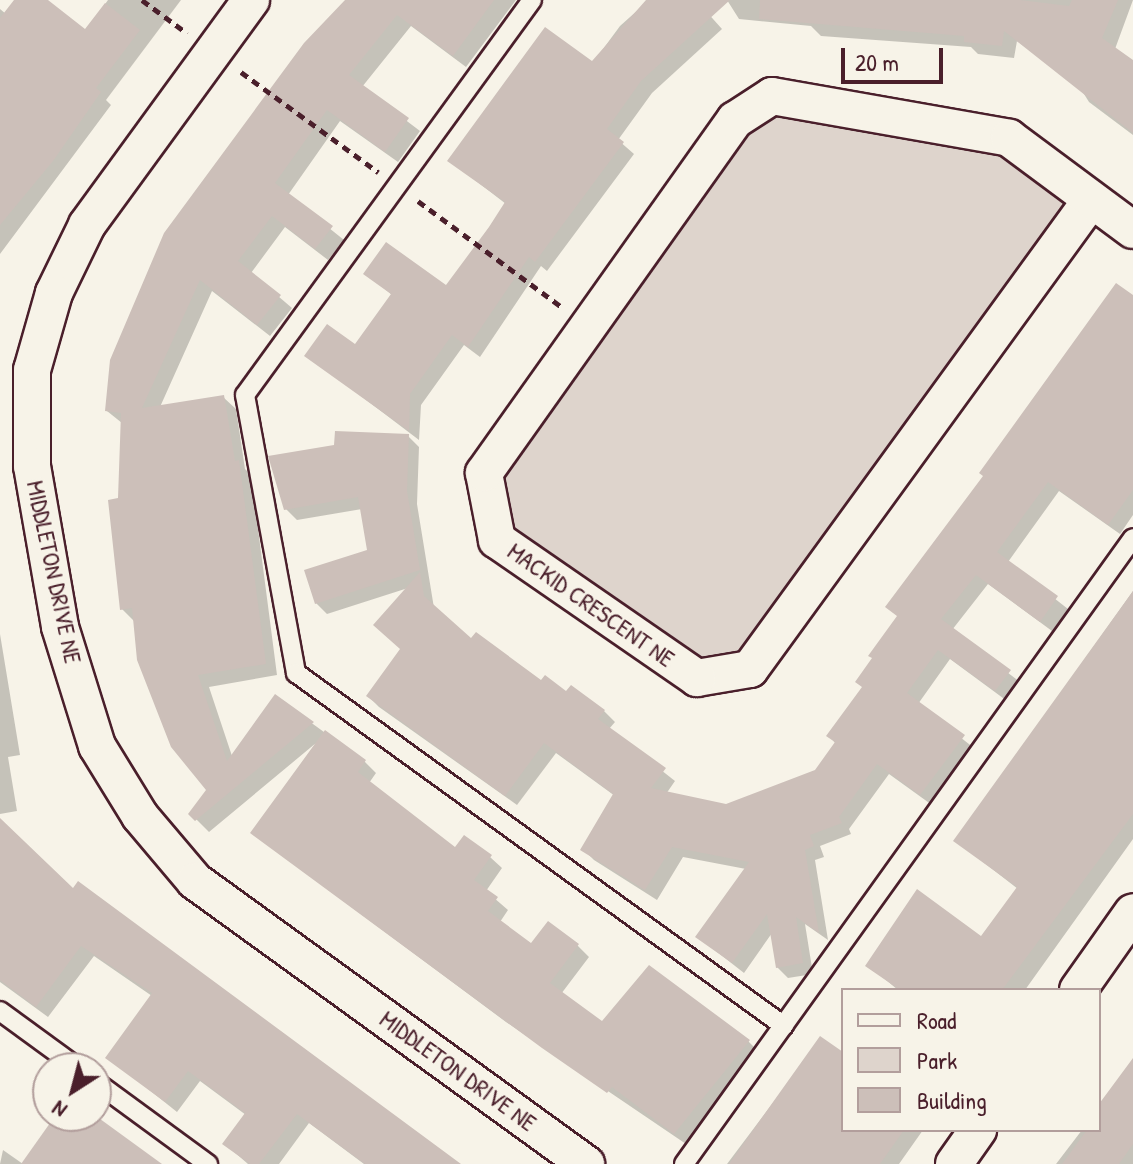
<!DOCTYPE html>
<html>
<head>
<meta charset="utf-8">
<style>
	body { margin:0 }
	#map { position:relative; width:1133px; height:1164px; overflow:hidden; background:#f7f3e8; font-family:"Patrick Hand",sans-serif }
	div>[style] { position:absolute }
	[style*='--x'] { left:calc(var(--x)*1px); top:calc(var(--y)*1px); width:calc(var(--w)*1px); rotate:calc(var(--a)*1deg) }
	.green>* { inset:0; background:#ded4cc }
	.shadow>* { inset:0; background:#0003 }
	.building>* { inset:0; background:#ccbfb9 }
	.path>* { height:5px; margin-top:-2.5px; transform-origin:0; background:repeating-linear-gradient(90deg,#4a1f2b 0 8px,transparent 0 14px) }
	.roads { filter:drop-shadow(2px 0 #4a1f2b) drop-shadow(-2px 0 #4a1f2b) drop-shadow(0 2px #4a1f2b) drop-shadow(0 -2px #4a1f2b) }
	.lane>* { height:18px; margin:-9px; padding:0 9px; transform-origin:9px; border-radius:9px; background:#f7f3e8 }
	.street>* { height:36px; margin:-18px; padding:0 18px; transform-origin:18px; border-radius:18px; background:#f7f3e8 }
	span { translate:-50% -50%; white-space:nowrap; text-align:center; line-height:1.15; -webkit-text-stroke:6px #f7f3e8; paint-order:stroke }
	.street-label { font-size:24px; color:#4a1f2b }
	.legend { position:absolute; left:841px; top:988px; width:260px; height:144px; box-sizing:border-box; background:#f7f3e8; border:2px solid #b29e9c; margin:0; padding:10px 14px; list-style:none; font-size:24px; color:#4a1f2b }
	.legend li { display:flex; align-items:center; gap:16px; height:40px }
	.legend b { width:40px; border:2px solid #b29e9c }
	.north { position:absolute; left:32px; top:1052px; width:80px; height:80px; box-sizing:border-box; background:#f7f3e8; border:2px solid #b29e9c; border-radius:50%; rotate:216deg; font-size:22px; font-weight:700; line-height:32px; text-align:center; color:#4a1f2b }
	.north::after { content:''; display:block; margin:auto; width:28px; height:36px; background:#4a1f2b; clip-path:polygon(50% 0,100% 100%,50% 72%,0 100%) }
	.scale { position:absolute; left:841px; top:48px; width:102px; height:36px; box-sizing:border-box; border:4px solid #4a1f2b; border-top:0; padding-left:10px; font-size:24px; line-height:28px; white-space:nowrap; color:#4a1f2b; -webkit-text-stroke:6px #f7f3e8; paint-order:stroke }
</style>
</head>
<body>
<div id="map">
	<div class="green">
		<div style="clip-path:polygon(772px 96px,1009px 138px,1091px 200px,750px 669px,697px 678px,497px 540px,484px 473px)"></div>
	</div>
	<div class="shadow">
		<div style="clip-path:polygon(16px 0,45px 0,85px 32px,108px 0,181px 0,106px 100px,111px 105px,0 254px,0 9px,6px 14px)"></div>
		<div style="clip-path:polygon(347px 0,516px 0,466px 67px,411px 26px,362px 87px,420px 131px,398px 162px,340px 121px,288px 195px,344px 240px,328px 260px,285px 227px,251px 273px,292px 308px,270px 336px,212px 291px,160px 407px,223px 397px,236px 409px,245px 469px,251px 475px,277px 675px,209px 687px,232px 756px,276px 697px,365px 762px,376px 773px,369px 783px,455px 850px,490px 857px,502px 868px,486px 891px,508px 910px,500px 922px,532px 945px,548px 923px,578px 946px,589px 957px,561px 994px,602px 1024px,748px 1041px,760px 1053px,686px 1144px,506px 1022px,252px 833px,316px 743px,209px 832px,191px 814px,208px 790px,135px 622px,122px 609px,122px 423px,107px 411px)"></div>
		<div style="clip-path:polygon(649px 0,696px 0,722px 29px,652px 93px,618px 140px,634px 154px,547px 271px,541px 266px,480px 357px,464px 345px,421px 405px,419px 440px,307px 355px,355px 347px,392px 295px,366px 273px,446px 288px,506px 204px,449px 160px,545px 30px,592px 64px,620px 26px)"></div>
		<div style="clip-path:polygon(727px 0,1133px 0,1115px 49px,1133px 63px,1133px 135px,1089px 102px,1079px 86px,1017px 41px,1014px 58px,978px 54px,971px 47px,821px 36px,811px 26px,739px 19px)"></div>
		<div style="clip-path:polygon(1133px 298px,1133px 515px,1120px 534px,1059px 491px,1008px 562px,1068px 609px,1052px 631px,988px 584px,952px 630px,1020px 682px,1007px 701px,950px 659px,918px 704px,974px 748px,932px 805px,889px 774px,849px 829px,851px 834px,820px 846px,824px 857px,815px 860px,828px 940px,805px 924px,813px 974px,788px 978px,777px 967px,772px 933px,744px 973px,698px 937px,746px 869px,683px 857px,657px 900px,594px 860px,583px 849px,615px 796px,556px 753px,517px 805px,379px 707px,368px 696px,402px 650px,408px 588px,327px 614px,316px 603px,369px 551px,362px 509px,297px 520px,286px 509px,408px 436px,419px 447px,417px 504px,434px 608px,472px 641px,541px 683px,604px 711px,615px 722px,609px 729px,675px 781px,666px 794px,726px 806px,816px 771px,836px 744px,829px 736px)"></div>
		<div style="clip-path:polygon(1133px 591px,1133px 839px,1025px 990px,898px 990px,868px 965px,982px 939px,1018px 889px,956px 841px)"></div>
		<div style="clip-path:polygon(0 634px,20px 755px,8px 757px,17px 811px,0 814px)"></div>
		<div style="clip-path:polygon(0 831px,73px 891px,457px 1164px,364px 1164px,309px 1123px,279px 1164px,248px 1164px,225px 1144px,246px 1115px,200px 1081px,177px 1112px,108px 1057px,152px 996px,94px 956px,48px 1017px,0 982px)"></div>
		<div style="clip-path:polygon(821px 1039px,843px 1055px,843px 1130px,923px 1130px,899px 1164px,727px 1164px)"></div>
		<div style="clip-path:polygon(1133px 1064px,1133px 1164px,1056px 1164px,1082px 1130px,1099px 1130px,1099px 1108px)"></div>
		<div style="clip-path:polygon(3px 1150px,23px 1164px,0 1164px)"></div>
	</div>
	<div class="building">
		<div style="clip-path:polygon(14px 0,48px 0,85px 29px,105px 3px,140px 30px,96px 88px,101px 92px,53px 161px,0 225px,0 18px)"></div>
		<div style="clip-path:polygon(345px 0,494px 0,453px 56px,397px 15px,349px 75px,409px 118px,385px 152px,327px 110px,275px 183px,333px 226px,315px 249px,272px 216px,238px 261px,281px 295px,257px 325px,200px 280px,142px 408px,224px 395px,235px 461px,239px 460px,266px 664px,198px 675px,227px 761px,275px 694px,314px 722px,195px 821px,188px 814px,206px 790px,171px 747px,137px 660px,132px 608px,120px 610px,108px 500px,118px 498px,121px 413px,105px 411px,110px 360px,164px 233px,304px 43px)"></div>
		<div style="clip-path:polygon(646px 0,730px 0,641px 81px,607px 129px,624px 142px,535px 262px,529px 257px,468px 347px,452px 335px,410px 394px,409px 431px,304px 356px,327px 324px,355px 344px,391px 294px,363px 274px,386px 242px,446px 285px,489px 227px,505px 202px,447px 161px,545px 27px,592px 61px)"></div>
		<div style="clip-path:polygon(760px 0,1020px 0,1069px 6px,1072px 0,1118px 0,1102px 38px,1133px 60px,1133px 133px,1004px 31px,1002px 46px,964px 42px,964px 36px,759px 19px)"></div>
		<div style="clip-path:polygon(1116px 283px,1133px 295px,1133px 490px,1108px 525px,1048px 482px,997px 552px,1058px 596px,1040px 622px,976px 575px,941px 619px,1011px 670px,995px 691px,938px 650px,907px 693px,965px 735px,920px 795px,877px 764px,839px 817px,842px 823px,810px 835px,814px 846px,805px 850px,819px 933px,796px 917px,803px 963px,776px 968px,767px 914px,732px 963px,695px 937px,749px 862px,672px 847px,645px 890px,580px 850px,613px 794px,544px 743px,505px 796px,366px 696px,400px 649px,373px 625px,420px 572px,424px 596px,471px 638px,476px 632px,541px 680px,545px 675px,566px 691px,571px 685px,605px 710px,598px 719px,666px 768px,651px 788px,726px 804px,815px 770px,835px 742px,826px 736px,862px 687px,855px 682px,872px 658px,868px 656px,897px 616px,885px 607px,983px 476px,979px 473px)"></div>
		<div style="clip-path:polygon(335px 431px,409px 434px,407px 491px,420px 570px,315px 604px,304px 570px,367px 550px,358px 497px,284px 510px,268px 456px,334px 445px)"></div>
		<div style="clip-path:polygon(1133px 591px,1133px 814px,1002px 990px,900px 990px,865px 966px,917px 889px,981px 936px,1017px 887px,953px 841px)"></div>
		<div style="clip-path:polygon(325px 730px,366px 760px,358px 772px,455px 847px,464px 835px,492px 855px,474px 880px,498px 897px,488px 911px,531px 943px,548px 921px,579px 944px,550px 983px,602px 1021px,649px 965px,750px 1040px,674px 1134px,612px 1087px,607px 1093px,542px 1048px,250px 833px)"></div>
		<div style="clip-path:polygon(0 818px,73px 888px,78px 881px,461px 1164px,365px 1164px,297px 1114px,259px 1164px,250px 1164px,222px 1144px,245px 1113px,188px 1071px,165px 1102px,105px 1058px,152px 993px,81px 946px,36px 1007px,0 980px)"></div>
		<div style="clip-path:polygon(820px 1036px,843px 1052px,843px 1130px,904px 1130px,880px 1164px,729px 1164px)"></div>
		<div style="clip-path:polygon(1133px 1058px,1133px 1144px,1119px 1164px,1062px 1164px,1087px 1130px,1099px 1130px,1099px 1104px)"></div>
		<div style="clip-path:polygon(55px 1116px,96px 1116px,162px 1164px,21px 1164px)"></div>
	</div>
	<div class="path">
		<div style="--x:142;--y:0;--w:56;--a:36.3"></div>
		<div style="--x:241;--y:72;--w:170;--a:36.1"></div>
		<div style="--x:418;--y:201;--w:179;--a:36.4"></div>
	</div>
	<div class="roads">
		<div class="lane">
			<div style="--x:532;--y:0;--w:488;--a:126"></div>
			<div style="--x:245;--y:395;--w:283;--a:79.6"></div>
			<div style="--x:296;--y:673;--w:602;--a:35.88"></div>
			<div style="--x:0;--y:1011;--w:97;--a:36.2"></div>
			<div style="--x:96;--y:1082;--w:139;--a:36.2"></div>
			<div style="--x:684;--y:1164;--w:770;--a:-54.35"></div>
		</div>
		<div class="street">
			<div style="--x:251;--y:0;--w:278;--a:126.1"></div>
			<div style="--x:87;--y:225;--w:76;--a:115.9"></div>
			<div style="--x:54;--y:293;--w:80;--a:105.9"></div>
			<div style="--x:32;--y:370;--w:96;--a:90"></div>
			<div style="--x:32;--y:466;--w:163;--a:80.1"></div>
			<div style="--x:60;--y:627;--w:125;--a:72.7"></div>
			<div style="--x:97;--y:746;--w:82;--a:58.4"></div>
			<div style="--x:140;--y:816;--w:85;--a:49.8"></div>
			<div style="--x:195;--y:881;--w:483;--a:35.9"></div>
			<div style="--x:1091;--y:200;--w:580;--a:126.02"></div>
			<div style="--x:750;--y:669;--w:54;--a:170.4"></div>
			<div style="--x:697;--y:678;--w:243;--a:-145.4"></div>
			<div style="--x:497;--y:540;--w:68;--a:-101"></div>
			<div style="--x:484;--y:473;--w:433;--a:-54.6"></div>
			<div style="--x:735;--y:120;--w:44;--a:-33"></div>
			<div style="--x:772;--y:96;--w:241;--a:10"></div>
			<div style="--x:1009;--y:138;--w:154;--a:36.6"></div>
			<div style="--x:1078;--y:990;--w:95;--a:-54.8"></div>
			<div style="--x:954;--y:1164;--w:42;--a:-54.8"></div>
		</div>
	</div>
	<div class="street-label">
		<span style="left:54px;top:572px;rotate:78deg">MIDDLETON DRIVE NE</span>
		<span style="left:591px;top:605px;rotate:35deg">MACKID CRESCENT NE</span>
		<span style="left:458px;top:1071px;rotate:36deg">MIDDLETON DRIVE NE</span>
	</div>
	<ul class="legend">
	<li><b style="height:10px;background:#f7f3e8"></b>Road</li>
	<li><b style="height:22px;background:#ded4cc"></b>Park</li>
	<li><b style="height:22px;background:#ccbfb9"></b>Building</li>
	</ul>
	<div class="north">N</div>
	<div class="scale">20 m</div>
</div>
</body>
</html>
